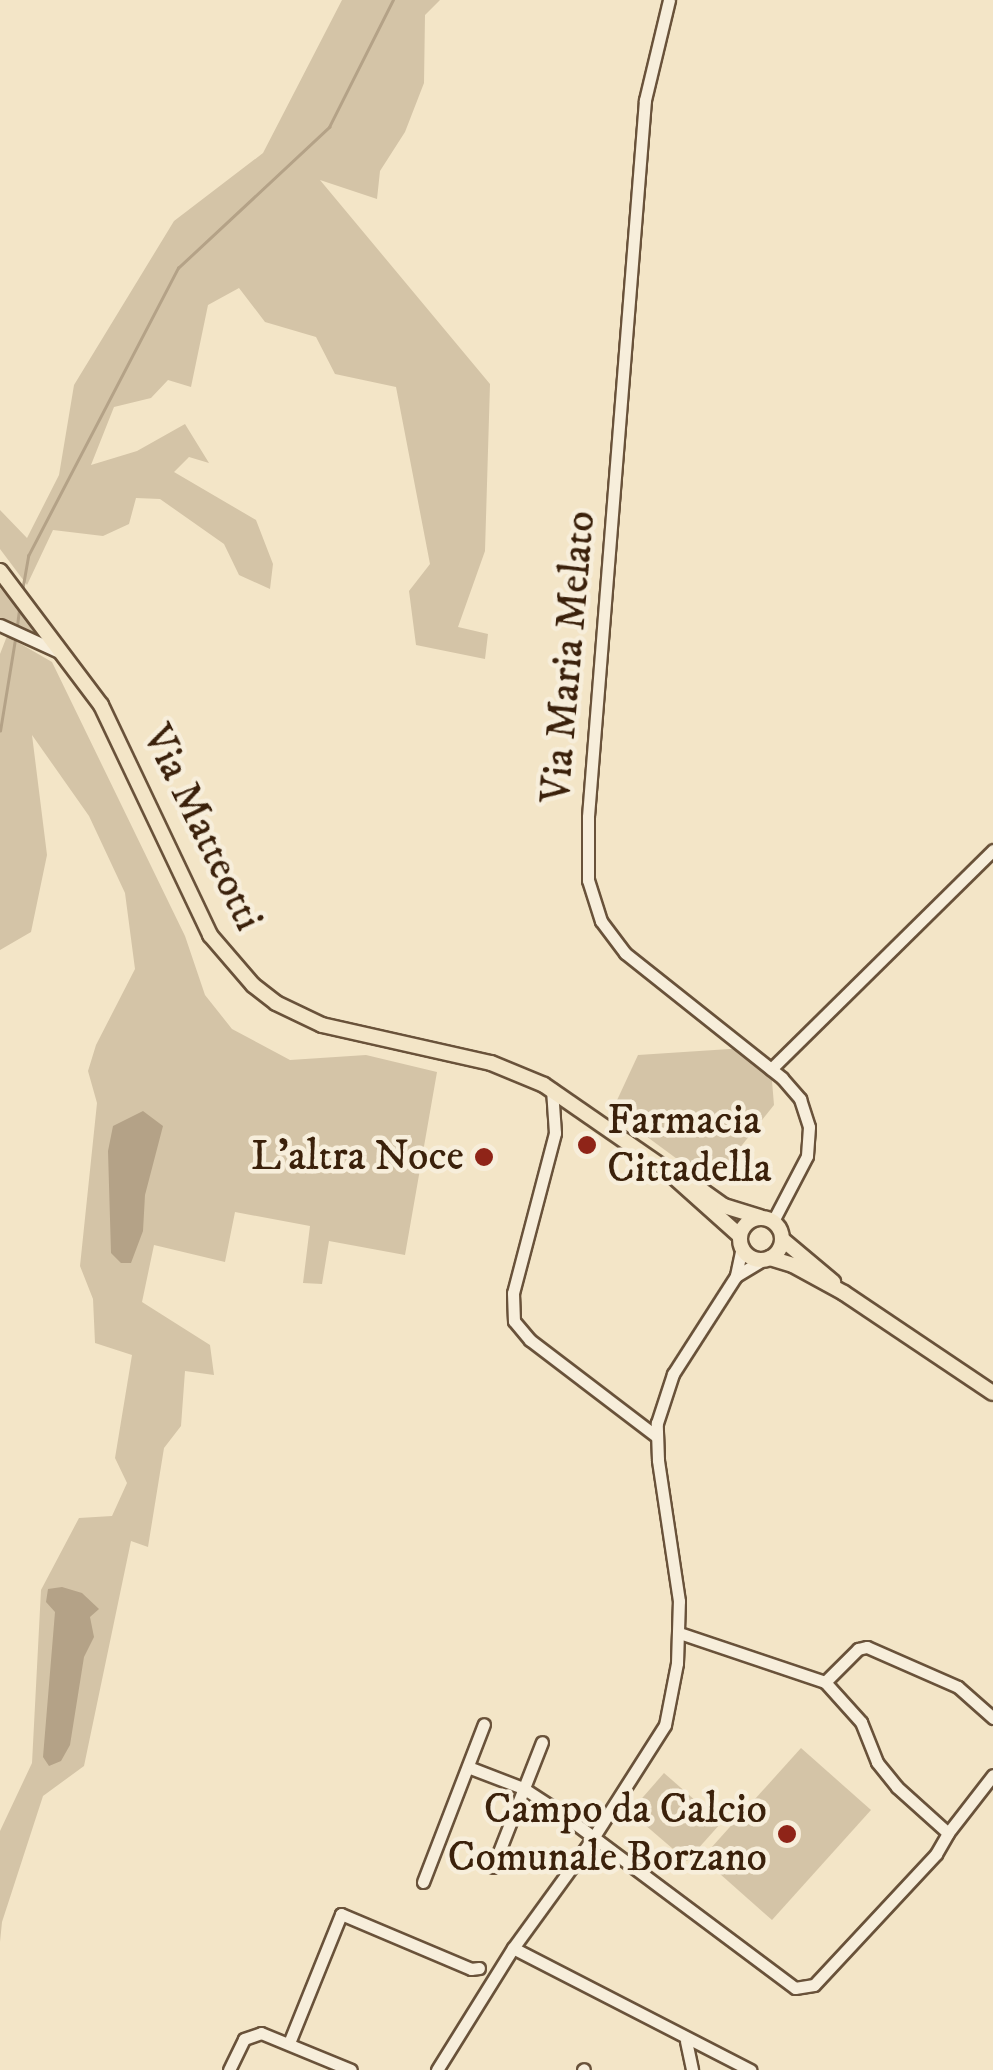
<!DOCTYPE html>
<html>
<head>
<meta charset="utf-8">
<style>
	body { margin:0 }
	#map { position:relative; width:993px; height:2070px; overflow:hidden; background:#f3e5c7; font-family:"IM FELL DW Pica",serif }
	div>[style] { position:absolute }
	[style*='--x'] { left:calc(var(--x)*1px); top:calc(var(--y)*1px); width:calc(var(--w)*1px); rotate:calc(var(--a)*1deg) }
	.green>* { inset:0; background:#d4c4a7 }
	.water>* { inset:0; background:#b4a287 }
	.stream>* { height:2.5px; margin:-1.25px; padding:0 1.25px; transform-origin:1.25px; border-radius:1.25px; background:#b4a287 }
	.roads { filter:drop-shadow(2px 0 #69523a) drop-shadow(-2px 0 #69523a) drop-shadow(0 2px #69523a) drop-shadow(0 -2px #69523a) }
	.minor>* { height:11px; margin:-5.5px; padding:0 5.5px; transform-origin:5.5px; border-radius:5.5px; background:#f7eedb }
	.major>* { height:14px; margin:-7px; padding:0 7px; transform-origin:7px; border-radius:7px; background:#f3e5c7 }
	.major>.ring { margin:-7px; padding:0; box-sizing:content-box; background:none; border:14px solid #f3e5c7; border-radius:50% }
	.dots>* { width:28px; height:28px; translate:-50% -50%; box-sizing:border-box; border:5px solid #f7eedb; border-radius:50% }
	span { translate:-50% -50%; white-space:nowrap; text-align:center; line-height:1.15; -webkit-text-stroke:9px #f7eedb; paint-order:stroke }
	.street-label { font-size:42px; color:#3b210b }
	.poi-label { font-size:42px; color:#3b210b }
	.left { translate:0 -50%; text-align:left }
	.right { translate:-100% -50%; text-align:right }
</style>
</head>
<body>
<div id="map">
	<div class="green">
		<div style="clip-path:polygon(342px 0,440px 0,425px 15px,424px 83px,405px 132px,380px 171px,377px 199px,320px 180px,490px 384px,485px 551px,458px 627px,488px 634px,485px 659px,416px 645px,409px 591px,430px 564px,396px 387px,335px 374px,316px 337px,265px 322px,239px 288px,208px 305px,191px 387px,168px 380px,151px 398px,114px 407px,91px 465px,137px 451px,185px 424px,209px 463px,189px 457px,174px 472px,256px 520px,273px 564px,270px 589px,239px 575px,224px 544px,160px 499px,136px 498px,129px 524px,103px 536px,53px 530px,27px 585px,0 549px,0 510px,27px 538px,59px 475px,74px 385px,174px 221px,263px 153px)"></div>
		<div style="clip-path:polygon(0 588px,44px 639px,0 618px)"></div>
		<div style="clip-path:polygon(7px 636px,52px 662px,185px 936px,205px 995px,232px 1029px,290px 1060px,366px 1055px,437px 1072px,405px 1255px,329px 1241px,322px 1284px,303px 1283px,310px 1226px,235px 1212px,225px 1262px,154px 1245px,142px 1302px,210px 1345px,214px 1375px,185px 1371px,181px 1426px,164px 1448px,148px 1547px,131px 1541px,84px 1766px,43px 1796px,2px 1922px,0 1942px,0 1831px,32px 1763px,41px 1590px,79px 1518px,112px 1516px,127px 1483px,115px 1458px,132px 1355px,95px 1343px,93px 1299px,80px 1266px,97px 1103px,88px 1071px,96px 1045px,135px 969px,125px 893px,89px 816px,32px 735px,47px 855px,31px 932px,0 950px,0 654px)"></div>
		<div style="clip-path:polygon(745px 1048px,771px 1069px,774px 1105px,711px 1184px,612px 1111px,638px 1055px)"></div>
		<div style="clip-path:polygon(801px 1748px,871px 1810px,772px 1920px,702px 1858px)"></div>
		<div style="clip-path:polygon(664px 1773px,721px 1823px,687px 1861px,630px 1812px)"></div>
	</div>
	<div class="water">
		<div style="clip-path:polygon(143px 1111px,163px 1126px,145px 1195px,143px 1231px,131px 1263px,121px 1263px,111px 1253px,108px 1151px,113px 1126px)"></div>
		<div style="clip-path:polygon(62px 1587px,82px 1593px,99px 1609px,90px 1617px,94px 1637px,84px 1657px,70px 1745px,61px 1761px,49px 1766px,43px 1757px,55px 1612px,46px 1602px,48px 1589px)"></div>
	</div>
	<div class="stream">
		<div style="--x:22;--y:591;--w:36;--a:-80"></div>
		<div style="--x:28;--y:556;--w:325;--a:-62.5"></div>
		<div style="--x:178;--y:268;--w:207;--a:-43"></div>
		<div style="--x:329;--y:127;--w:142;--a:-63.3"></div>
		<div style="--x:17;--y:626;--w:17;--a:-83"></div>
		<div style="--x:0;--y:631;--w:14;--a:30"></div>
		<div style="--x:0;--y:731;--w:93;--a:-80.7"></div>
	</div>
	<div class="roads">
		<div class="minor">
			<div style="--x:669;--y:0;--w:103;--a:103.5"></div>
			<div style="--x:645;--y:100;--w:719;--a:94.55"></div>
			<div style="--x:588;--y:817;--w:63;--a:90"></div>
			<div style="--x:588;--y:880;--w:43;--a:72.4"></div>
			<div style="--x:601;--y:921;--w:40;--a:53"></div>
			<div style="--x:625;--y:953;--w:201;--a:38.5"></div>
			<div style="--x:782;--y:1078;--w:28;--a:49"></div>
			<div style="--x:800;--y:1099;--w:29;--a:72"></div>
			<div style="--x:809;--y:1127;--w:29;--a:94"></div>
			<div style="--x:807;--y:1156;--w:73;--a:117.6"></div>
			<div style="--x:0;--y:625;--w:65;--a:24.6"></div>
			<div style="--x:771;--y:1069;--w:312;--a:-44.6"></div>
			<div style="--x:552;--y:1089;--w:44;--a:86.1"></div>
			<div style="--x:555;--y:1133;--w:165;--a:104.7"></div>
			<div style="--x:513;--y:1293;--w:28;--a:88"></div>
			<div style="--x:514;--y:1321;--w:25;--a:50"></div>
			<div style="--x:530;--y:1340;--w:158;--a:37.3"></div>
			<div style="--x:742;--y:1247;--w:30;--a:102"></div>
			<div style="--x:736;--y:1276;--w:31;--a:-31"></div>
			<div style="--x:825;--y:1682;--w:47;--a:-45"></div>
			<div style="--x:858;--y:1649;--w:9;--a:-13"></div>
			<div style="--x:867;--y:1647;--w:99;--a:23.7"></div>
			<div style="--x:958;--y:1687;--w:47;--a:41.5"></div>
			<div style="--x:468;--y:1767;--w:59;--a:20.9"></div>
			<div style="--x:523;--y:1788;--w:45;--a:33.3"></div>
			<div style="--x:561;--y:1813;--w:292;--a:36.8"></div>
			<div style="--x:795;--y:1988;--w:19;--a:-9"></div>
			<div style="--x:814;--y:1985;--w:179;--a:-47"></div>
			<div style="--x:936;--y:1854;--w:24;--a:-60"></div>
			<div style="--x:948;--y:1833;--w:69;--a:-138"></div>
			<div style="--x:897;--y:1787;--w:32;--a:-129"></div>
			<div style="--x:877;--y:1762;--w:43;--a:-111.8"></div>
			<div style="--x:861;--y:1722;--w:54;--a:-132"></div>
			<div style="--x:825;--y:1682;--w:154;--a:-161.4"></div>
			<div style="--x:948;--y:1833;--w:73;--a:-52.2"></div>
			<div style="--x:493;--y:1867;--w:134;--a:-68.6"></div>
			<div style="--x:423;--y:1882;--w:169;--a:-68.9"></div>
			<div style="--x:513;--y:1948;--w:267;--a:27.2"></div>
			<div style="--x:686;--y:2041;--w:30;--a:78"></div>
			<div style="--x:289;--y:2043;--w:139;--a:-68"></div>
			<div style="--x:341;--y:1914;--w:141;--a:22.9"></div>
			<div style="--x:471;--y:1969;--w:8;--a:-7"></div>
			<div style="--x:229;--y:2070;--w:34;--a:-64"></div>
			<div style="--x:244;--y:2039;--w:18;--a:-19"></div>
			<div style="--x:261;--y:2033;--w:97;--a:22.3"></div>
			<div style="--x:437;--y:2070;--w:144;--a:-58.1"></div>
			<div style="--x:513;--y:1948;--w:136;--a:-54"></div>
			<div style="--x:593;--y:1838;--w:134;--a:-57.5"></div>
			<div style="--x:665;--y:1725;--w:63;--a:-79"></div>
			<div style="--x:677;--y:1663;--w:62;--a:-88.2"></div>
			<div style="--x:679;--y:1601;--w:143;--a:-98.5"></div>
			<div style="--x:658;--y:1460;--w:37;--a:-92"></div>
			<div style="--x:657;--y:1423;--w:52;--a:-71.9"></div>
			<div style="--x:673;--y:1374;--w:117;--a:-57.3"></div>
			<div style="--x:583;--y:2070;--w:1;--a:-45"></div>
		</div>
		<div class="major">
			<div style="--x:0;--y:571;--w:168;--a:53"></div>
			<div style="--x:101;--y:705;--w:255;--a:64.6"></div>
			<div style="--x:210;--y:935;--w:66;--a:49.3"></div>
			<div style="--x:253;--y:985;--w:29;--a:38"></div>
			<div style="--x:276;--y:1003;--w:51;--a:25.6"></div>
			<div style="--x:322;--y:1025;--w:173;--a:12.7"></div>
			<div style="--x:491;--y:1063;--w:57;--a:22.5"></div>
			<div style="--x:544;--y:1085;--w:146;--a:34.7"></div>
			<div style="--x:664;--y:1168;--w:102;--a:41.8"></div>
			<div style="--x:683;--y:1177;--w:50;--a:35.3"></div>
			<div style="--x:724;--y:1206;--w:38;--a:17"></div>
			<div class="ring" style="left:740px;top:1218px;width:28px;height:28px"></div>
			<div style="--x:782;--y:1239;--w:67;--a:40.1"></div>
			<div style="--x:770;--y:1258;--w:24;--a:17"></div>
			<div style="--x:793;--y:1265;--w:58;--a:28.8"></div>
			<div style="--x:844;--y:1293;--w:179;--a:33.9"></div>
		</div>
	</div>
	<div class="dots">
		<div style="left:587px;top:1145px;background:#8f2418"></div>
		<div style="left:484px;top:1157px;background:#8f2418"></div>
		<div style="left:787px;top:1834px;background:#8f2418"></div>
	</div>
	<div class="street-label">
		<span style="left:569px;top:657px;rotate:-85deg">Via Maria Melato</span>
		<span style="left:202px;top:828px;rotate:64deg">Via Matteotti</span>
	</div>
	<div class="poi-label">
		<span class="left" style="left:607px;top:1145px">Farmacia<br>Cittadella</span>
		<span class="right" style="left:464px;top:1157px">L'altra Noce</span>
		<span class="right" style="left:767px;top:1834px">Campo da Calcio<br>Comunale Borzano</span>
	</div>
</div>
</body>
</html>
